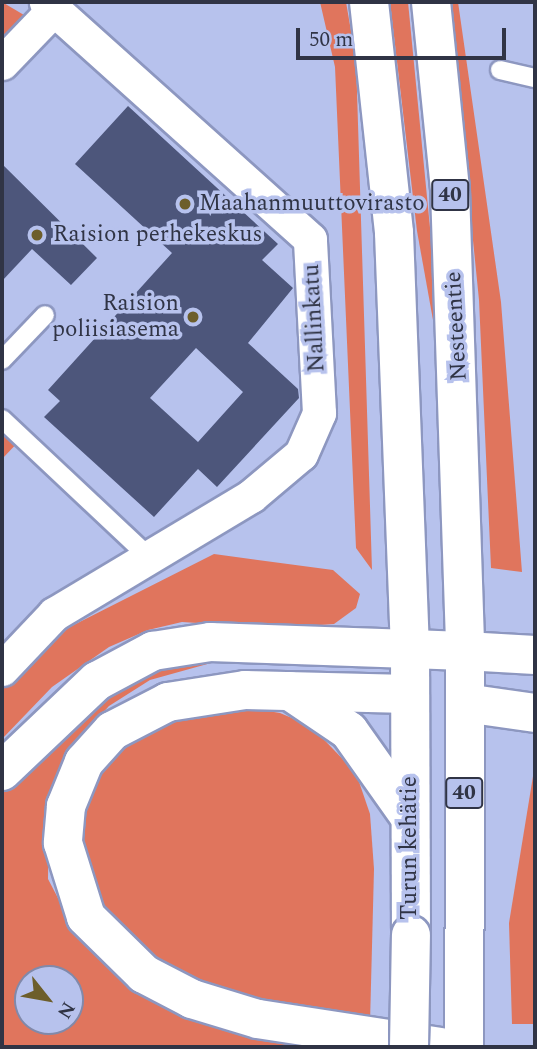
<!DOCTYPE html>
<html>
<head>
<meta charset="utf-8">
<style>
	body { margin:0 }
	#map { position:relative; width:537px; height:1049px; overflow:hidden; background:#b7c2ed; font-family:Spectral,serif }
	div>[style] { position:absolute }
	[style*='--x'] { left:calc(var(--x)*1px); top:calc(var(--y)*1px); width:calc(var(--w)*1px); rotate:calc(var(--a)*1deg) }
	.green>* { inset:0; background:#e0755d }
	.building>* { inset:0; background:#4d567b }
	.roads { filter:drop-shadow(2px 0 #8d97c0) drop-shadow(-2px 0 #8d97c0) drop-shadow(0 2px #8d97c0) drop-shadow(0 -2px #8d97c0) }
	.service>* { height:18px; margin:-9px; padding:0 9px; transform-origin:9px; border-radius:9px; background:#fff }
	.minor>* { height:33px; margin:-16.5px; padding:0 16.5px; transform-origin:16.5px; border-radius:16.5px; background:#fff }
	.secondary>* { height:38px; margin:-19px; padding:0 19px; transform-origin:19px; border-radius:19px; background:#fff }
	.primary>* { height:38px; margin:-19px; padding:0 19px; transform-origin:19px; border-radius:19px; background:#fff }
	.trunk>* { height:38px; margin:-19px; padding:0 19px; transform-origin:19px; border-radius:19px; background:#fff }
	.motorway>* { height:38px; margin:-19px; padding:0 19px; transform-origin:19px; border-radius:19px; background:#fff }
	.bridges { filter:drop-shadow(2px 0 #8d97c0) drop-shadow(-2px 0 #8d97c0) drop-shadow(0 2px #8d97c0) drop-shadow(0 -2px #8d97c0) }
	.trunk-bridge>* { height:38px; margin:-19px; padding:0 19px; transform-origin:19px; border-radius:19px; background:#fff }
	.dots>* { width:19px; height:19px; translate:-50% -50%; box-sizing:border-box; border:4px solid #b7c2ed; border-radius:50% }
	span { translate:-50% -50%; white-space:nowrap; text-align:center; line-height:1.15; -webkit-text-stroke:7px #b7c2ed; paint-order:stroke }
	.shield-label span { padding:2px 5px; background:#b7c2ed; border:2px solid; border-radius:5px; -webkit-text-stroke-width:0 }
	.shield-label { font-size:21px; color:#303445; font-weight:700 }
	.poi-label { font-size:23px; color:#303445 }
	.left { translate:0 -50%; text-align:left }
	.right { translate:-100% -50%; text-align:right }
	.street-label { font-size:23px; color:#303445 }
	.frame { position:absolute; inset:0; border:4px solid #303445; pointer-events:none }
	.north { position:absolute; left:14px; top:965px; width:70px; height:70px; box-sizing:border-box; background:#b7c2ed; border:2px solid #8189aa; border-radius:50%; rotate:121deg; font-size:19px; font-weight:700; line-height:28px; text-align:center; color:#303445 }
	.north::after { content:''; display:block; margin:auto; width:24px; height:32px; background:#6d5e2b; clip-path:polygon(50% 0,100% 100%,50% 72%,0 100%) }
	.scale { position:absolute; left:296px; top:28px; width:210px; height:32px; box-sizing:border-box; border:4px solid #303445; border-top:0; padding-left:9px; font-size:21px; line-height:24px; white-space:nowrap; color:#303445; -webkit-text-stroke:5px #b7c2ed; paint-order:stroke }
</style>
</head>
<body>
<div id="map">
	<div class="green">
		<div style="clip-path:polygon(2px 2px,24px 15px,2px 39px)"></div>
		<div style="clip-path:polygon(320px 2px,346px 2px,356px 60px,372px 570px,356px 548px,335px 67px)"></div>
		<div style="clip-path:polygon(390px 2px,408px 2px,439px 320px,433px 320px,417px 231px)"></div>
		<div style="clip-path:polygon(449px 2px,458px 2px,501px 302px,522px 572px,491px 568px,479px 300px)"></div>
		<div style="clip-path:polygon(2px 419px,22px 438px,2px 459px)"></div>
		<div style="clip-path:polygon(214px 554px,333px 570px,360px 594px,356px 608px,334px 624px,277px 628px,182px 622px,148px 630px,109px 647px,52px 687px,2px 739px,2px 684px,44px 640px)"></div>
		<div style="clip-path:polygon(evenodd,236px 656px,150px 680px,109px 706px,77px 741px,49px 797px,48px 879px,80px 940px,120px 979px,141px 992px,311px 1045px,2px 1047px,2px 783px,113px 677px,236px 656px,28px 979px,70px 979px,70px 1021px,28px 1021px,28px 979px)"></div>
		<div style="clip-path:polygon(224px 704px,280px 713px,311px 726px,356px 773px,370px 814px,374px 869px,370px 1023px,247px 1000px,150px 963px,101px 911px,76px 818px,100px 766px,145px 729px)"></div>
		<div style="clip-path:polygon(535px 764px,535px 1024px,512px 1024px,509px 923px)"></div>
	</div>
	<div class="building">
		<div style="clip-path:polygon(evenodd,128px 106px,278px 244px,262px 260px,293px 288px,248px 343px,298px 389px,299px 398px,217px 487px,198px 469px,154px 517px,44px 417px,60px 401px,48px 390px,172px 253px,75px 164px,128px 106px,196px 348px,243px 392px,198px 442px,150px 398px,196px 348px)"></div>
		<div style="clip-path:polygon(2px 164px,97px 258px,71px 285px,32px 249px,2px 281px)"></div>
	</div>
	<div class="roads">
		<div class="service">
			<div style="--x:500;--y:70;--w:36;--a:13"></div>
			<div style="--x:2;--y:360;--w:62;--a:-46.3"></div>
			<div style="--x:2;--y:419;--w:200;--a:43.2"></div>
		</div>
		<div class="minor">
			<div style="--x:2;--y:63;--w:74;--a:-46.1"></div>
			<div style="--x:2;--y:669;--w:76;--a:-46.6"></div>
			<div style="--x:54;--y:614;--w:230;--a:-30.9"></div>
			<div style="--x:251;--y:496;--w:65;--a:-40"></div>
			<div style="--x:301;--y:454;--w:45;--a:-66.3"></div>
			<div style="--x:319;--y:413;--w:174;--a:-93"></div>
			<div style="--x:310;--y:239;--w:355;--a:-138.1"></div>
		</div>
		<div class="secondary">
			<div style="--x:465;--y:651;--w:70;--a:3.3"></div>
			<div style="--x:465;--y:703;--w:71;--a:8.1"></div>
		</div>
		<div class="primary">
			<div style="--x:369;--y:2;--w:232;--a:83.8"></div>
			<div style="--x:394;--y:233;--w:416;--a:87.8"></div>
			<div style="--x:431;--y:2;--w:189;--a:84.2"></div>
			<div style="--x:450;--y:190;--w:461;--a:88.1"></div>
		</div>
		<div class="trunk">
			<div style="--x:411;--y:935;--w:286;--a:-90.2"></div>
			<div style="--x:410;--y:649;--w:55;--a:2.1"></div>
			<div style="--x:465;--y:651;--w:396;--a:90.1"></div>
		</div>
		<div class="motorway">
			<div style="--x:290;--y:691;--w:71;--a:34.1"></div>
			<div style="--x:349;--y:731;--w:105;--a:54.7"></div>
			<div style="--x:409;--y:694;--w:164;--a:-178.6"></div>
			<div style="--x:245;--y:690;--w:78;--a:171.1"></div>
			<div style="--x:168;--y:702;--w:63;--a:152.6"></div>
			<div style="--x:112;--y:731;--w:42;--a:132.1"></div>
			<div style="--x:84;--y:762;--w:48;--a:112.2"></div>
			<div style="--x:66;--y:806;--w:37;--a:95"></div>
			<div style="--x:63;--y:843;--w:77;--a:72.7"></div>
			<div style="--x:86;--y:917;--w:81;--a:44.5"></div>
			<div style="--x:144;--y:974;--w:54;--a:27.5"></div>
			<div style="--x:192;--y:999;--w:69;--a:16.9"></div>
			<div style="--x:258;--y:1019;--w:184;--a:8.7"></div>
			<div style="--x:2;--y:771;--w:131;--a:-43.5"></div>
			<div style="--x:97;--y:681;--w:64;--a:-28.2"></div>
			<div style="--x:153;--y:651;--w:58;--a:-9"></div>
			<div style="--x:210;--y:642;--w:200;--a:2"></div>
		</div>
	</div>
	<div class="bridges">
		<div class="trunk-bridge">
			<div style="--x:409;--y:1047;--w:112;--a:-89"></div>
		</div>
	</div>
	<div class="dots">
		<div style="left:185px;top:204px;background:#6d5e2b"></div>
		<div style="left:37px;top:235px;background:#6d5e2b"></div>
		<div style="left:193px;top:317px;background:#6d5e2b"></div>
	</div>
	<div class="shield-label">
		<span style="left:450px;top:195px">40</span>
		<span style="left:464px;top:793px">40</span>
	</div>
	<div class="poi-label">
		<span class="left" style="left:199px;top:204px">Maahanmuuttovirasto</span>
		<span class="left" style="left:53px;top:235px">Raision perhekeskus</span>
		<span class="right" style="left:179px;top:317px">Raision<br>poliisiasema</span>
	</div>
	<div class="street-label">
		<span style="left:315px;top:318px;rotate:-93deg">Nallinkatu</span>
		<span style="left:457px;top:326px;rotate:-93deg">Nesteentie</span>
		<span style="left:410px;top:848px;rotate:-90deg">Turun kehätie</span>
	</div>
	<div class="frame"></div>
	<div class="north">N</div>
	<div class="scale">50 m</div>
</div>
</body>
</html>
